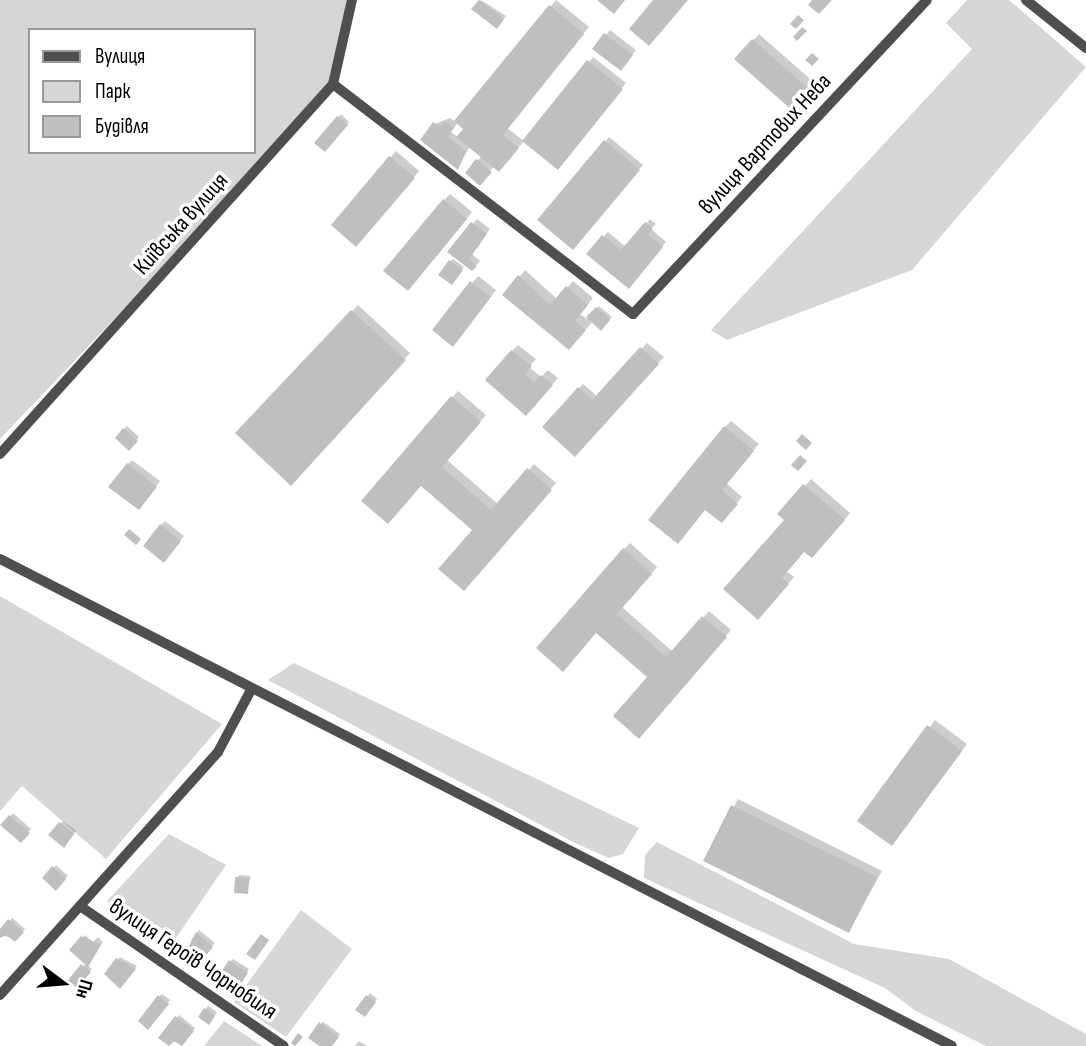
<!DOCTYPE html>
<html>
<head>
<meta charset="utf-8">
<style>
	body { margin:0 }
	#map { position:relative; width:1086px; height:1046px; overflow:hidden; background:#fff; font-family:"Sofia Sans Condensed",sans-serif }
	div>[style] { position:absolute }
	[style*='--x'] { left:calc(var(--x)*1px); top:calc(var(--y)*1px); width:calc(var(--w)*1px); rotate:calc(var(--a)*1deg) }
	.green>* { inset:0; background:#d6d6d6 }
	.shadow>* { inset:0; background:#0003 }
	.building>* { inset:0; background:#bfbfbf }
	.minor>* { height:10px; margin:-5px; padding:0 5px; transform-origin:5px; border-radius:5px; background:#4f4f4f }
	span { translate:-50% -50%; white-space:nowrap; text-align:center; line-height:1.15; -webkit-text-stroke:7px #fff; paint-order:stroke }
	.street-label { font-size:23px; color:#000 }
	.legend { position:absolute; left:28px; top:28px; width:228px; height:126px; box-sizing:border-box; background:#fff; border:2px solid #999; margin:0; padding:9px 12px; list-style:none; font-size:21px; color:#000 }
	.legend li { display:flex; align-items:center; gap:14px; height:35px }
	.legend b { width:35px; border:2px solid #999 }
	.north { position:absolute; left:28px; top:948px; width:70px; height:70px; -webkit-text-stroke:5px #fff; paint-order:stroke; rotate:106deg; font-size:19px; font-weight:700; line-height:28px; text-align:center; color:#000 }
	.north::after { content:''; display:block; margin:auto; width:24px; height:32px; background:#000; clip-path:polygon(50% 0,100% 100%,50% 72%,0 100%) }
</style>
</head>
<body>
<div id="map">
	<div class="green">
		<div style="clip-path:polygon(evenodd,0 0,352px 0,333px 84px,304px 120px,0 439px,0 0,30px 30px,254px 30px,254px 152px,30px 152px,30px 30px)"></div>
		<div style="clip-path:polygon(967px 0,1009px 0,1086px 67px,912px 270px,727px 340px,711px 330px,972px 49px,946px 23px)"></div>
		<div style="clip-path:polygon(0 596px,222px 724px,106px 859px,22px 786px,0 811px)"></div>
		<div style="clip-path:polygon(294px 663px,639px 828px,623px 854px,609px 858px,575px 843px,268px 680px)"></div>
		<div style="clip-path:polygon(169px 834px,226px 865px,169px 948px,107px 901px)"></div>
		<div style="clip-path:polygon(657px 842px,854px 944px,949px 959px,1086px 1034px,1086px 1046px,986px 1046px,916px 1011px,885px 988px,644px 878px,645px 855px)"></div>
		<div style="clip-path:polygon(301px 910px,352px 949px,286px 1037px,234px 1002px)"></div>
		<div style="clip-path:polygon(224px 1021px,262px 1046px,204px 1046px)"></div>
	</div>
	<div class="shadow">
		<div style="clip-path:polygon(481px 0,506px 16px,500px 24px,474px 9px)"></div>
		<div style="clip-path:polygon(evenodd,556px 0,589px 27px,507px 128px,524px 141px,505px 164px,494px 166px,480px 183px,477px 161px,482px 156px,470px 146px,458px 168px,435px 124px,450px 118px,456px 122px,556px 0,458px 122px,465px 128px,458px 137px,451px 132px,458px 122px)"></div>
		<div style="clip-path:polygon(610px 30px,636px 50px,625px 64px,606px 35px)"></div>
		<div style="clip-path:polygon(759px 34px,825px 92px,808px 110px,737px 58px)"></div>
		<div style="clip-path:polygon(593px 57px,626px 83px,562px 163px,525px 141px)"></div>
		<div style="clip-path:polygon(341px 114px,349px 122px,325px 150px,316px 143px)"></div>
		<div style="clip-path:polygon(609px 137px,643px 165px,577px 243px,540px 220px)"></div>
		<div style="clip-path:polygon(396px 151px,419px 171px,362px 238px,333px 225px)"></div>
		<div style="clip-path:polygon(450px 194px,472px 212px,414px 283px,444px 200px)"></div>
		<div style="clip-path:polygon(477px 219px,490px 229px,472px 254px,480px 261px,472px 269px,450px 251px)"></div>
		<div style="clip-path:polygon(650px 219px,656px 224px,651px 229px,666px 242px,633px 283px,604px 236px,608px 232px,626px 247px)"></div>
		<div style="clip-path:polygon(453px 259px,464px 267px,454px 280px,451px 261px)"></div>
		<div style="clip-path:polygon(525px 270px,557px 299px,573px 281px,593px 298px,580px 314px,587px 319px,599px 306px,612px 317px,601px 328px,593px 321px,575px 342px,505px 295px)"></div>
		<div style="clip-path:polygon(478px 276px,496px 290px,459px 338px,435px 330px)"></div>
		<div style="clip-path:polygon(358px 305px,410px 353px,297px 477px,238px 433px)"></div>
		<div style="clip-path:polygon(647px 343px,664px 357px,581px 449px,544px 427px,583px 384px,598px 397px)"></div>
		<div style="clip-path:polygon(518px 345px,536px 359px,529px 367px,541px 377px,548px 370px,558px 378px,532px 407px,512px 351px)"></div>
		<div style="clip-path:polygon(458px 391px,486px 415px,447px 460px,498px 504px,534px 464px,556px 483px,470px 583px,474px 529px,422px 484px,363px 500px)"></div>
		<div style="clip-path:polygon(731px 421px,759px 444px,726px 483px,742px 497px,727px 515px,706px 508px,725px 427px)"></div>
		<div style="clip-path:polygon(127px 426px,139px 437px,129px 448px,117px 437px)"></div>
		<div style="clip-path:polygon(132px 460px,160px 481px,143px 504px,128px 464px)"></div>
		<div style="clip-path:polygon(811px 479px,850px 513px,818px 550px,804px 550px,786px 571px,794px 577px,764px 611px,786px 520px,779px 514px)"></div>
		<div style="clip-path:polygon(165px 521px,184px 536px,168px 556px,161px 525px)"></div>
		<div style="clip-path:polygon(630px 543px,657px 567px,622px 607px,673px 652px,709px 611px,731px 630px,645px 730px,649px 677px,597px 631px,624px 549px)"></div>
		<div style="clip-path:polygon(935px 720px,967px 744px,892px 844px,860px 820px)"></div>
		<div style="clip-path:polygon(738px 799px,882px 871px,849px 931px,706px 860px)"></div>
		<div style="clip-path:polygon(13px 813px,31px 829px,21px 840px,3px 825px)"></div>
		<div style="clip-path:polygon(63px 821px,76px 831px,64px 846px,51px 835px)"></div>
		<div style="clip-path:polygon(56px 865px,68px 876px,56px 888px,44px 878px)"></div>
		<div style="clip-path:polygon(239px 875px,251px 876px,247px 892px,237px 878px)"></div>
		<div style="clip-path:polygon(12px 918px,25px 929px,15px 940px,0 934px)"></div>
		<div style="clip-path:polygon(199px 930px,215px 943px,198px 963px,196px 945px,191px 940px)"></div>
		<div style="clip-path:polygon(85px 935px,93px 942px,98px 937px,103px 942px,87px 965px,92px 969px,77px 986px,70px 980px,86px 963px,71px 950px)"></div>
		<div style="clip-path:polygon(120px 957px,137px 966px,122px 985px,106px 974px)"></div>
		<div style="clip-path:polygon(233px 959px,249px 969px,240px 985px,231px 961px)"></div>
		<div style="clip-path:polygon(370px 993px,377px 999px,367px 1013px,357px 1010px)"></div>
		<div style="clip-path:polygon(162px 994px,170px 1000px,151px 1025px,160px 996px)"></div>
		<div style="clip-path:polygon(208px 1006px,217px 1012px,211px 1020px,200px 1016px)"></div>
		<div style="clip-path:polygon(179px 1015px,195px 1028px,181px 1044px,161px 1037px)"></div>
		<div style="clip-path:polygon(322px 1021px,340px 1034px,331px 1046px,322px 1046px)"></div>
		<div style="clip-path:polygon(359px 1041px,367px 1046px,355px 1046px)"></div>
	</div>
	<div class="building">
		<div style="clip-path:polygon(479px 0,504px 19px,497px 29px,471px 9px)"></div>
		<div style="clip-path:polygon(597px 0,625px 0,614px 14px)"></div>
		<div style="clip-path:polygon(653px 0,688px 0,649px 46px,629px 29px)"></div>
		<div style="clip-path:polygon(812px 0,832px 0,819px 14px,808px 5px)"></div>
		<div style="clip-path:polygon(549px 5px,584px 34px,503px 135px,519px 148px,499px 172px,456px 137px,463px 129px,454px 121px)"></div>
		<div style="clip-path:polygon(798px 15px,804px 20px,796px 29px,790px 24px)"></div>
		<div style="clip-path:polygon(802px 27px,807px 31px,797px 41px,793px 37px)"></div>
		<div style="clip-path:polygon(604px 33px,633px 55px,621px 71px,592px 49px)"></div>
		<div style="clip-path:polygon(752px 39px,820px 99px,802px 119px,734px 59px)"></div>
		<div style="clip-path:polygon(812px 53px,819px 59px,812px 66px,805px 60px)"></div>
		<div style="clip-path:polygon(587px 60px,623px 89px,558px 170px,522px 141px)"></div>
		<div style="clip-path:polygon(337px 116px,348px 125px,325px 152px,314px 143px)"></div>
		<div style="clip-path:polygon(444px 121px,454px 128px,448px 137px,466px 151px,458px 170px,420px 140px,433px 122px,440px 127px)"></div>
		<div style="clip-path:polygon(604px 140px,640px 170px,573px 250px,537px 220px)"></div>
		<div style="clip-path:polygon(389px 156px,415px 178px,356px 247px,331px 225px)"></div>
		<div style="clip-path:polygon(476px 159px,492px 172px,480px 186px,465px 173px)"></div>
		<div style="clip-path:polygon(443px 199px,467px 219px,408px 291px,383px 271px)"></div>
		<div style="clip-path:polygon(471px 222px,487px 234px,469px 259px,477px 266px,472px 271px,447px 252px)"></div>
		<div style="clip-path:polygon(645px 222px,653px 229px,648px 235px,663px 247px,629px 289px,586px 254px,602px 235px,621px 250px)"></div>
		<div style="clip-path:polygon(449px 260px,463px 270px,452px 285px,438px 275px)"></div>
		<div style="clip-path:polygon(518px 275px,550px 305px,566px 286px,588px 305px,575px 321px,586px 330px,569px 350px,502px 295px)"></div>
		<div style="clip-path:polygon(470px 281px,491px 297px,453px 347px,432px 330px)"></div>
		<div style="clip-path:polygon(596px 307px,610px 320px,601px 331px,586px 317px)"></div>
		<div style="clip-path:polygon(351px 310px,406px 360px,291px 486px,235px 433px)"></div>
		<div style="clip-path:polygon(640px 347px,659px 364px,575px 457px,542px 427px,578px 387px,592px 400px)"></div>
		<div style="clip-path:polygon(511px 350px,532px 366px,525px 374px,534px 383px,541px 375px,553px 385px,526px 416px,485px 380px)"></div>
		<div style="clip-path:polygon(451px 396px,481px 422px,442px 467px,491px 510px,527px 468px,552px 490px,464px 591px,438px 569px,472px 530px,421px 486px,388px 524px,361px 501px)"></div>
		<div style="clip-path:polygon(724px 426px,754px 451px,722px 490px,738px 504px,722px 523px,705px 510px,678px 544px,648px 520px)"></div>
		<div style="clip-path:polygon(123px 428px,138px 441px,129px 451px,115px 438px)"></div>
		<div style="clip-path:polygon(802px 434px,812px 443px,806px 450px,796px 441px)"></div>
		<div style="clip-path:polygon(800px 455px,807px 461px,798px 471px,791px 465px)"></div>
		<div style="clip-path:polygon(127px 463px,157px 487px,139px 510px,108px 487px)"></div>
		<div style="clip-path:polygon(803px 484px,845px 520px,812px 558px,804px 552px,782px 578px,789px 584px,758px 620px,723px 589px,784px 520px,777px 514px)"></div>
		<div style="clip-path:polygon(160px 524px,181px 541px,164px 563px,143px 546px)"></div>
		<div style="clip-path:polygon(129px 529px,141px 539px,136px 545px,124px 535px)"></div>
		<div style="clip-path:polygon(623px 548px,652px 574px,617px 614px,666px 657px,702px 616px,727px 637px,639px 739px,613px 716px,647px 677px,596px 633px,563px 672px,536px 648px)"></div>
		<div style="clip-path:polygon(927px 725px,962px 751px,892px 846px,857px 821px)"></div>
		<div style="clip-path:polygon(731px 805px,877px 877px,849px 933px,703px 861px)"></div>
		<div style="clip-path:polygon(9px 815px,30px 833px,21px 843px,0 825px)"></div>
		<div style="clip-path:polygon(59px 822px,74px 834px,64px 848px,48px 835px)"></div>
		<div style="clip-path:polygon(52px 866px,66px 879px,56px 891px,42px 878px)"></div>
		<div style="clip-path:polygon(235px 877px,249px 878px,248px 894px,234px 893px)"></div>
		<div style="clip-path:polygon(8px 919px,24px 932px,15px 942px,7px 935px,0 938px,0 929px)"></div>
		<div style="clip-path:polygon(196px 932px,213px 947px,198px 965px,185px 954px)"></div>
		<div style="clip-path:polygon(261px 934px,269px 940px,255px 960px,246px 954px)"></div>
		<div style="clip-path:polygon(81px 936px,101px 945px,88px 967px,69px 950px)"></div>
		<div style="clip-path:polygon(116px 958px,136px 969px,120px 989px,104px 974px)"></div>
		<div style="clip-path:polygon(229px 960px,248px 973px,237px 990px,218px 977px)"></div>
		<div style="clip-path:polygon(81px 964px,91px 972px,77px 988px,68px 980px)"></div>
		<div style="clip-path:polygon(158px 995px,169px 1004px,148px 1030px,138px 1021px)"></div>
		<div style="clip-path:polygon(366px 995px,376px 1002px,365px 1017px,355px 1010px)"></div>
		<div style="clip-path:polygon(204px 1008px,215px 1016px,209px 1025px,198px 1017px)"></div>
		<div style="clip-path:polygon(175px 1016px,194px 1031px,182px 1046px,174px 1041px,169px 1046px,158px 1038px)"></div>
		<div style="clip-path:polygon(319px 1022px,339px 1037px,332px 1046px,319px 1046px,308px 1038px)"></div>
		<div style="clip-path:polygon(298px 1033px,303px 1037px,295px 1046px,291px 1043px)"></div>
	</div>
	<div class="minor">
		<div style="--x:1026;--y:0;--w:77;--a:38.7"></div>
		<div style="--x:333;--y:84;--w:378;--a:37.5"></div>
		<div style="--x:633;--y:314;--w:430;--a:-46.9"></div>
		<div style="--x:0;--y:454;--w:498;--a:-48"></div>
		<div style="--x:333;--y:84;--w:86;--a:-77.3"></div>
		<div style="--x:0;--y:559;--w:1069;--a:27.09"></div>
		<div style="--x:80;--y:906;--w:247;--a:34.5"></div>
		<div style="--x:0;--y:995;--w:326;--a:-48.1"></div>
		<div style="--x:218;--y:752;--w:70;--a:-62"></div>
	</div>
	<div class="street-label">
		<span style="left:765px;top:144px;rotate:-47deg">вулиця Вартових Неба</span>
		<span style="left:181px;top:224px;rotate:-48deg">Київська вулиця</span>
		<span style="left:193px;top:959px;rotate:34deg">вулиця Героїв Чорнобиля</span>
	</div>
	<ul class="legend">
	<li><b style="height:9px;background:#4f4f4f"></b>Вулиця</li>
	<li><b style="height:19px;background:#d6d6d6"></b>Парк</li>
	<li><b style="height:19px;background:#bfbfbf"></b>Будівля</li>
	</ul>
	<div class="north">Пн</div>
</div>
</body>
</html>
